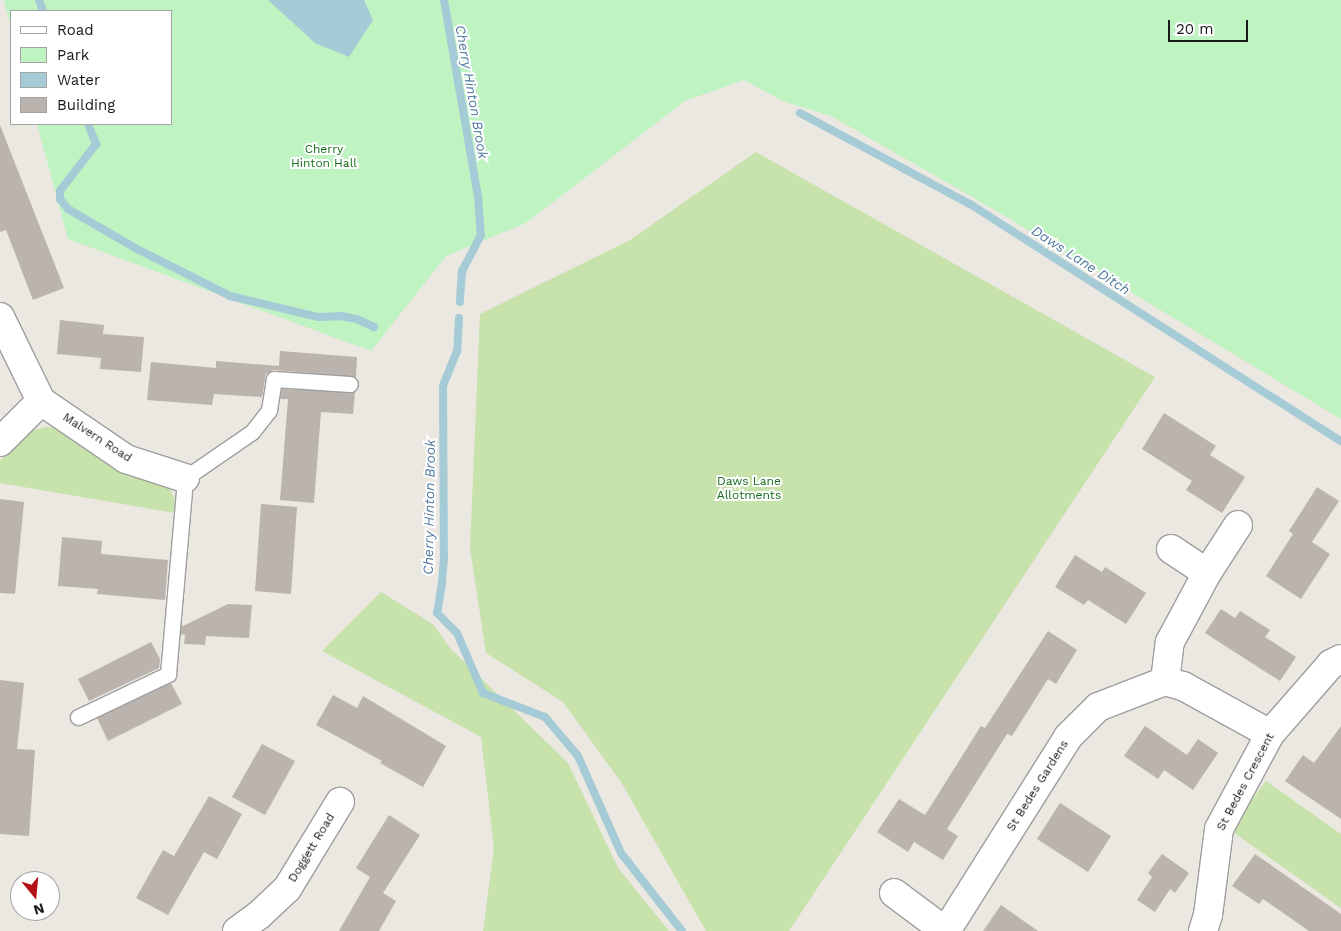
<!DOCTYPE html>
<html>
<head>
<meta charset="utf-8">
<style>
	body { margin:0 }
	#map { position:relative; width:1341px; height:931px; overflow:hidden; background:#ebe7e1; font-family:"Work Sans",sans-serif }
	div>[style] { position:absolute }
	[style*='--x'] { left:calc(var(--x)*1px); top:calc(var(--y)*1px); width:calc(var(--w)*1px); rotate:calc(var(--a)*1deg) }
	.grass>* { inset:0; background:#c7e2aa }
	.park>* { inset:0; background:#bff3c2 }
	.water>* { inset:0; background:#a4cbd6 }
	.stream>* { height:8px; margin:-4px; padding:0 4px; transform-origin:4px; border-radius:4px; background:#a4cbd6 }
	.building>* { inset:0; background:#bbb3ae }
	.roads { filter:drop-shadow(1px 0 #9e9e9e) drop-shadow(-1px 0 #9e9e9e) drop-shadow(0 1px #9e9e9e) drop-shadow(0 -1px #9e9e9e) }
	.service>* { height:15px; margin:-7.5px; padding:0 7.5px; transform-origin:7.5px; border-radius:7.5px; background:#fff }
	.minor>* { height:28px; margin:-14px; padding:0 14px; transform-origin:14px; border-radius:14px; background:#fff }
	span { translate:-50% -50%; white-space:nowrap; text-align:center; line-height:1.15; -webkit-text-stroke:4px #fff; paint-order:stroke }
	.park-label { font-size:12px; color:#146d1a }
	.street-label { font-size:12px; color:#1a1a1a }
	.water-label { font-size:14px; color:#507aa0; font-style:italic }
	.legend { position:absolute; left:10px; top:10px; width:162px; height:115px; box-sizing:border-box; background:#fff; border:1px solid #a3a3a3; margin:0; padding:6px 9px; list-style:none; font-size:15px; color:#1a1a1a }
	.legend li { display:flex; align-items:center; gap:10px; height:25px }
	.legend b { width:25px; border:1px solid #a3a3a3 }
	.north { position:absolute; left:10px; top:871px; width:50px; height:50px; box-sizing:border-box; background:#fff; border:1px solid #a3a3a3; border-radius:50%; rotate:163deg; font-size:14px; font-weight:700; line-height:20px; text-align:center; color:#1a1a1a }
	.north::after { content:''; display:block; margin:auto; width:18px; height:22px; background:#b41114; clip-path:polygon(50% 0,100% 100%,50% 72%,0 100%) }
	.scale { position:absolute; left:1168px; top:20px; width:80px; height:22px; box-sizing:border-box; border:2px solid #1a1a1a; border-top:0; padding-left:6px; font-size:15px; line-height:18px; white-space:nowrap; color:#1a1a1a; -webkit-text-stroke:4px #fff; paint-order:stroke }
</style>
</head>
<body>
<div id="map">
	<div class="grass">
		<div style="clip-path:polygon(756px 152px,1155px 377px,789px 931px,706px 931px,621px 782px,563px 702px,486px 653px,470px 548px,480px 314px,630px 240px)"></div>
		<div style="clip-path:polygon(47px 427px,66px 431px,169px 487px,181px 514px,0 483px,0 461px,28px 431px)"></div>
		<div style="clip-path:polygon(381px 592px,434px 625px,450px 648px,568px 763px,618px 868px,669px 931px,483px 931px,494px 848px,481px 737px,322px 651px)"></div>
		<div style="clip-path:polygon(1266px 781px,1341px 834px,1341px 908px,1230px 830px)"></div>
	</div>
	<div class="park">
		<div style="clip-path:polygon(4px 0,1341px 0,1341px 419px,993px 209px,831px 116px,785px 102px,744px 80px,685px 101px,526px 223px,446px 256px,371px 351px,68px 239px,37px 124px,171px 124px,171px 11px,11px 11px,11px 28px)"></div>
	</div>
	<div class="water">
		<div style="clip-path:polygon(268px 0,364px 0,373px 20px,349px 57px,315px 43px)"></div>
	</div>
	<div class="stream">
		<div style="--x:39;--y:0;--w:12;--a:70"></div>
		<div style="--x:444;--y:0;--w:199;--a:80.2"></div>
		<div style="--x:478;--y:196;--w:39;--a:86"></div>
		<div style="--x:481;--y:235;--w:41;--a:117.8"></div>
		<div style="--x:462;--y:271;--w:31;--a:94"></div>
		<div style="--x:800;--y:113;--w:193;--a:28.2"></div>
		<div style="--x:970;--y:204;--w:440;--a:32.6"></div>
		<div style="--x:88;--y:124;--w:22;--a:68"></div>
		<div style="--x:96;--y:144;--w:59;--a:127.5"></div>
		<div style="--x:60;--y:191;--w:8;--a:90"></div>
		<div style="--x:60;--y:199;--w:13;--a:51"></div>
		<div style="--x:68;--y:209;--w:80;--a:30.1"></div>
		<div style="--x:137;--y:249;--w:104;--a:26.8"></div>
		<div style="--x:230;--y:296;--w:90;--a:13.4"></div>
		<div style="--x:318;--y:317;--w:23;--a:-2"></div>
		<div style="--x:341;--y:316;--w:16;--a:11"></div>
		<div style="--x:357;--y:319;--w:19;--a:25"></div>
		<div style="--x:459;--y:318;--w:33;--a:93"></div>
		<div style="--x:457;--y:351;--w:38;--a:112"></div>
		<div style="--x:443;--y:386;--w:172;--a:89.7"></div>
		<div style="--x:444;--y:558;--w:25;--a:95"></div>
		<div style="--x:442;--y:583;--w:30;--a:99"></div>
		<div style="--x:437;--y:613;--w:28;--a:45"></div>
		<div style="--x:457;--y:633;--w:65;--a:66.6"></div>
		<div style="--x:483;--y:693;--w:66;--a:21.2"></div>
		<div style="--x:545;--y:717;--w:51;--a:49.8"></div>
		<div style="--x:578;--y:756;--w:106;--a:66.1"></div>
		<div style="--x:621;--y:853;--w:99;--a:52"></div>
	</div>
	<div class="building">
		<div style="clip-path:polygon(0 125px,64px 288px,33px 300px,6px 230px,0 232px)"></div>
		<div style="clip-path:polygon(60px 320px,104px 325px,103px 334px,144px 337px,141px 372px,100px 369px,101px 358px,57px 354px)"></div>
		<div style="clip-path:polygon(280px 351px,357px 357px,356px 377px,274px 370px,266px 374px,262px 397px,214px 394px,212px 405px,147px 400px,151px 362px,216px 368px,216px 361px,279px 366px)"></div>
		<div style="clip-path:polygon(282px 389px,355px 392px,353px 414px,321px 412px,314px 503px,280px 500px,288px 399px,280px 399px)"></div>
		<div style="clip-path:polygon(1164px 413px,1216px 446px,1210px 455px,1245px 477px,1222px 513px,1186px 490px,1192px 481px,1142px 449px)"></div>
		<div style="clip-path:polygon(1317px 487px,1339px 501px,1312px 542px,1330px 554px,1301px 599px,1266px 576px,1293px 534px,1289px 531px)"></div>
		<div style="clip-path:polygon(0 499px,24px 502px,15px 594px,0 593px)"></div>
		<div style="clip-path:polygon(261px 504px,297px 507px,291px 594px,255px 591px)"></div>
		<div style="clip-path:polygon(62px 537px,102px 541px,101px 554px,168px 560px,165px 600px,97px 594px,98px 589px,58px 586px)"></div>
		<div style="clip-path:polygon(1075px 555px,1102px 572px,1105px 567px,1146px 593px,1126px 624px,1088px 600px,1084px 605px,1055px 587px)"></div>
		<div style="clip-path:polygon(228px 604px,252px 605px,249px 638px,206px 636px,205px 645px,184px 644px,185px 635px,181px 634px,181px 627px)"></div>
		<div style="clip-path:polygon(1221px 609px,1235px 618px,1240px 611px,1270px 630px,1265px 637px,1296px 657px,1280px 681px,1205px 633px)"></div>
		<div style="clip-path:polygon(1048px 631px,1077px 650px,1056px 684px,1048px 679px,1012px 736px,1007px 734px,947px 829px,958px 836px,943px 860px,914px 842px,908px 852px,877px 832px,899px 799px,925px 815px,981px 726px,985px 728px)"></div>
		<div style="clip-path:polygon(151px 642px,160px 659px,159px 668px,89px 701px,78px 679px)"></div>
		<div style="clip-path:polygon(0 680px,24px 683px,17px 749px,35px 750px,29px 836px,0 834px)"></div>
		<div style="clip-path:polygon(171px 683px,182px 704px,108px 741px,97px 718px)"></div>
		<div style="clip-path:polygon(333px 695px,357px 708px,363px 696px,446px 746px,423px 787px,380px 763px,382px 761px,316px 725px)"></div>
		<div style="clip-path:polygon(1145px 726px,1187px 755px,1198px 739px,1218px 753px,1193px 790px,1164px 770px,1158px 779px,1124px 756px)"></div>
		<div style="clip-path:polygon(1341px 726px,1341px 819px,1285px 781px,1303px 755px,1314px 763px)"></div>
		<div style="clip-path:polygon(262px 744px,295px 761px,265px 815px,232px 797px)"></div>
		<div style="clip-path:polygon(209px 796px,242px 814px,217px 859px,204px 852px,168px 915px,136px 898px,163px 850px,174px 856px)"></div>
		<div style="clip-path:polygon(1060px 803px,1111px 836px,1088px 872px,1037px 839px)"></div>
		<div style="clip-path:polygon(389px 815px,420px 835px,383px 893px,396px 901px,379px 931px,339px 931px,370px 877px,356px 868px)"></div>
		<div style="clip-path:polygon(1162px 854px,1189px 873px,1175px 893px,1170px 889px,1155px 912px,1137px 900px,1152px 877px,1148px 873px)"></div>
		<div style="clip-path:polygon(1255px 854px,1341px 914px,1341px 931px,1309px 931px,1263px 899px,1259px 904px,1232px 886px)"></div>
		<div style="clip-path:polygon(1001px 905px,1038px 931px,983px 931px)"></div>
	</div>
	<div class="roads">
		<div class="service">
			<div style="--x:78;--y:717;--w:100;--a:-25.5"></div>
			<div style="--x:168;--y:674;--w:197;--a:-85"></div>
			<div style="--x:185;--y:478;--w:81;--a:-34.5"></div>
			<div style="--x:252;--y:432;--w:28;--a:-52"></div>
			<div style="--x:269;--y:410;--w:31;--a:-81"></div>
			<div style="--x:274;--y:379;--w:76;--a:3.8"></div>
		</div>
		<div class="minor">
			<div style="--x:0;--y:317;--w:93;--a:64"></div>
			<div style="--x:41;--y:401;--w:58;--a:135"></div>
			<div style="--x:41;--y:401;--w:103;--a:34.3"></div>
			<div style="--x:126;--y:459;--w:62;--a:17.9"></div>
			<div style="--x:1171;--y:549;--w:43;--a:33.7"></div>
			<div style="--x:1165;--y:681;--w:39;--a:-83"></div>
			<div style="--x:1170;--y:642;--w:78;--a:-61.8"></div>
			<div style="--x:1207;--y:573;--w:57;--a:-57.1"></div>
			<div style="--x:894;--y:893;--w:64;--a:36.7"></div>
			<div style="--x:237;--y:931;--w:27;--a:-36"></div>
			<div style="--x:259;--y:915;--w:38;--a:-43"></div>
			<div style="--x:287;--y:889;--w:102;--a:-58.7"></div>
			<div style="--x:946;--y:931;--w:229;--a:-57.8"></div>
			<div style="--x:1068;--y:737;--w:42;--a:-45"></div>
			<div style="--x:1098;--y:707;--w:72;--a:-21.2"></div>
			<div style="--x:1165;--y:681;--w:19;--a:16"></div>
			<div style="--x:1183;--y:686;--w:99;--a:28.9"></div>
			<div style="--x:1203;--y:931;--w:17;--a:-73"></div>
			<div style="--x:1208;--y:915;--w:87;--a:-82.7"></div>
			<div style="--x:1219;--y:829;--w:108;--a:-61.8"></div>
			<div style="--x:1270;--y:734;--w:93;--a:-48.9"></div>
			<div style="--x:1331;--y:664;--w:11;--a:-27"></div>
		</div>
	</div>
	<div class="park-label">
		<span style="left:324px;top:157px">Cherry<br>Hinton Hall</span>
		<span style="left:749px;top:489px">Daws Lane<br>Allotments</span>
	</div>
	<div class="street-label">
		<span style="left:97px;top:438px;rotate:33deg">Malvern Road</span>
		<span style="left:1246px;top:782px;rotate:-62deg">St Bedes Crescent</span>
		<span style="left:1038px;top:786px;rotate:-58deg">St Bedes Gardens</span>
		<span style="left:312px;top:848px;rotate:-59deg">Doggett Road</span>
	</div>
	<div class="water-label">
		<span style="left:472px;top:92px;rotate:80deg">Cherry Hinton Brook</span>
		<span style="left:1081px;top:260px;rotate:33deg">Daws Lane Ditch</span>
		<span style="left:429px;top:507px;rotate:-89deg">Cherry Hinton Brook</span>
	</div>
	<ul class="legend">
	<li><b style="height:6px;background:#fff"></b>Road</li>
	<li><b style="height:14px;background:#bff3c2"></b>Park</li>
	<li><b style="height:14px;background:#a4cbd6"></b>Water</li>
	<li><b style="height:14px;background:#bbb3ae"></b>Building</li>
	</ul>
	<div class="north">N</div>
	<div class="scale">20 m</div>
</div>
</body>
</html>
